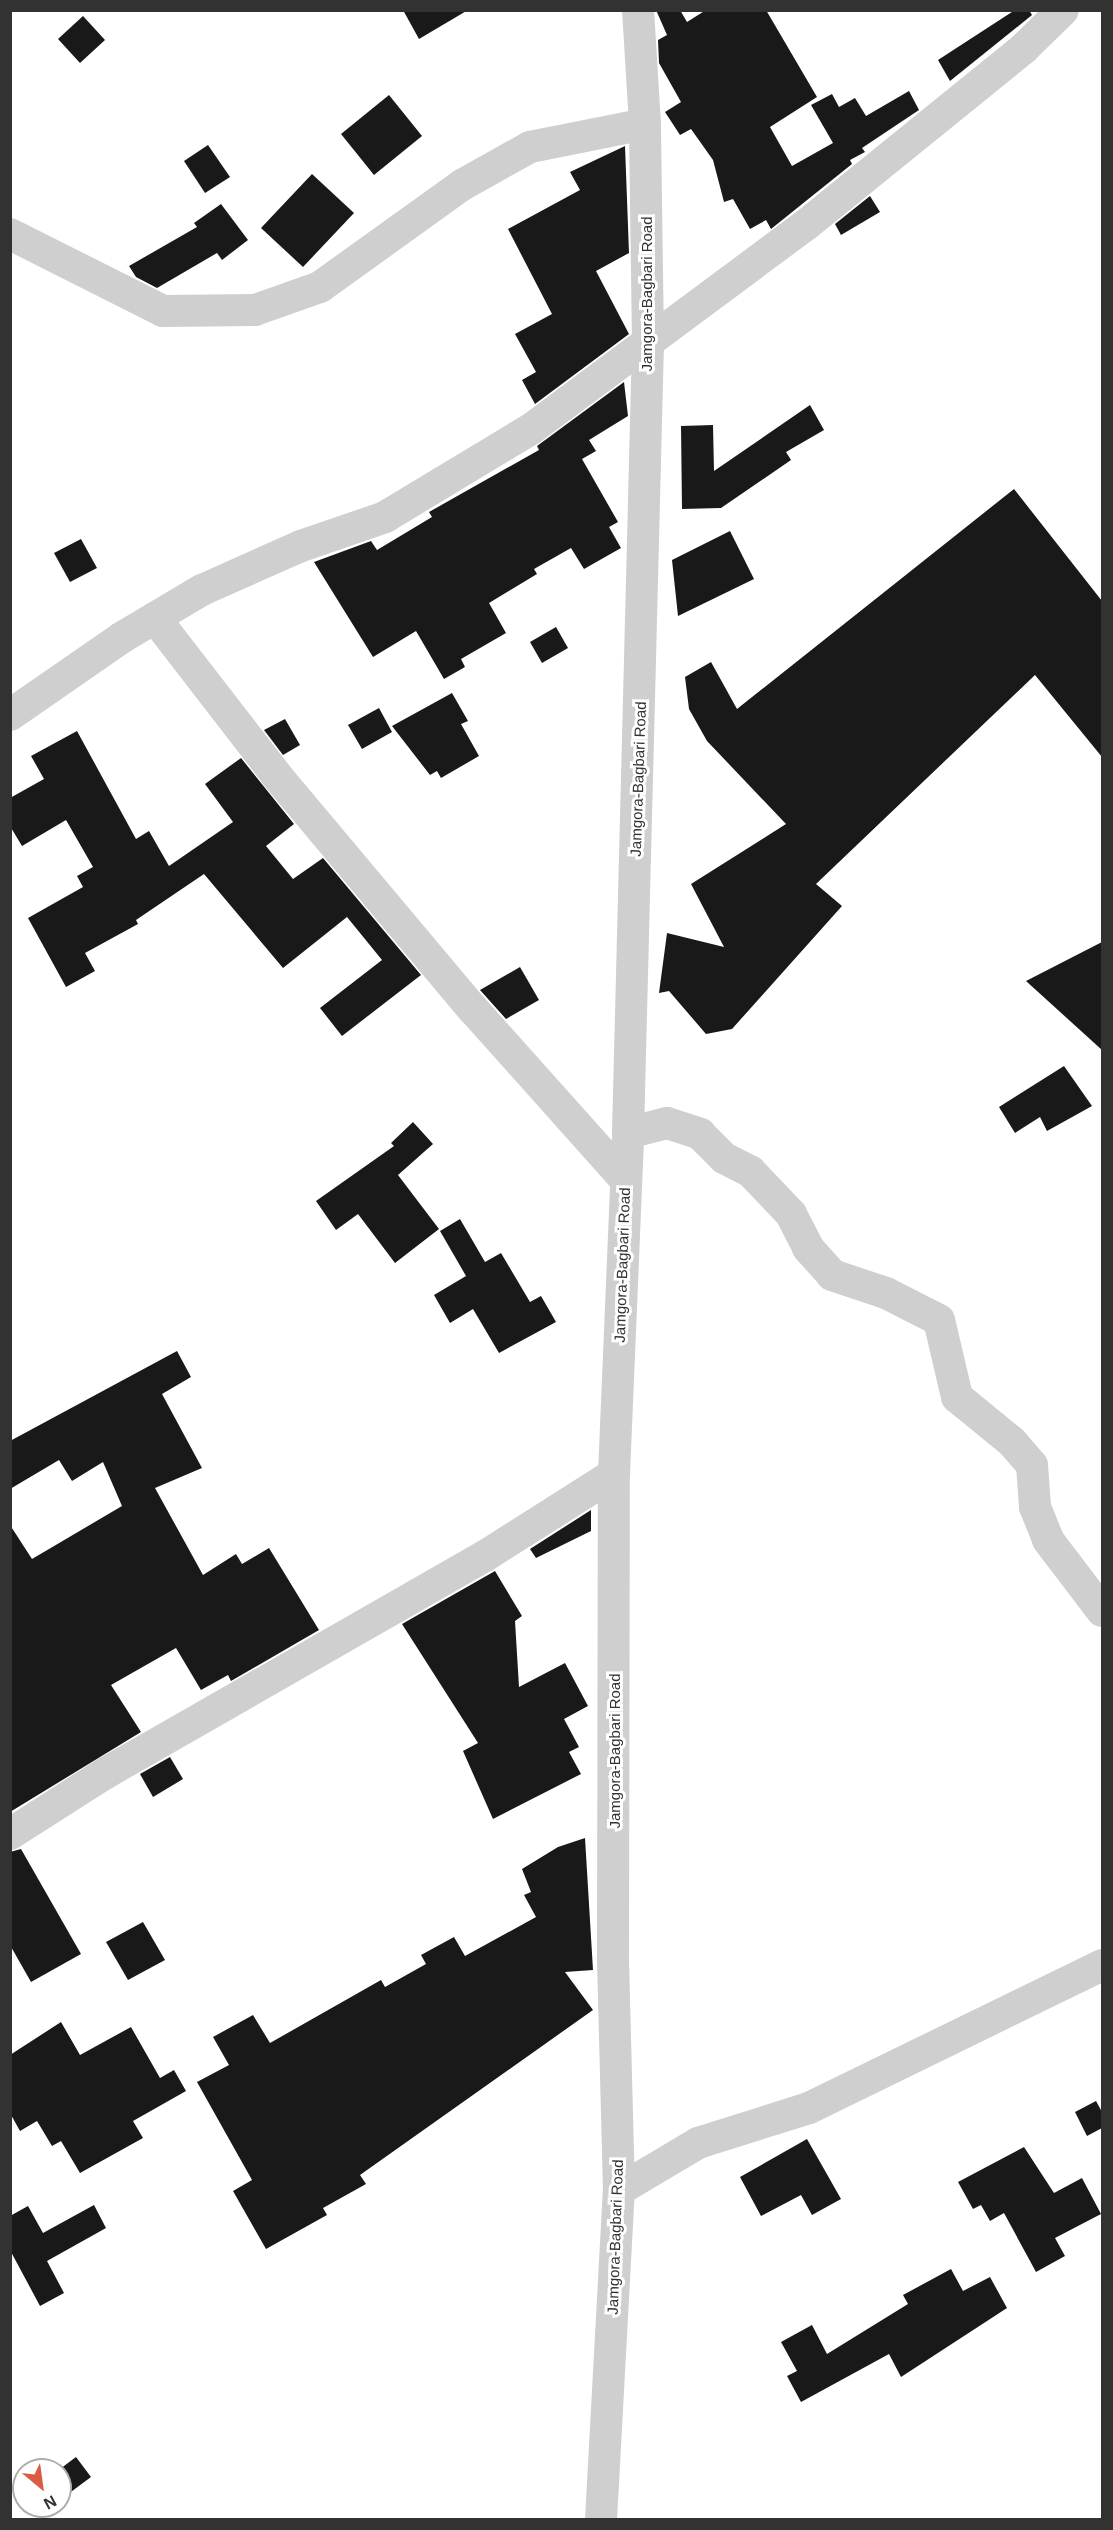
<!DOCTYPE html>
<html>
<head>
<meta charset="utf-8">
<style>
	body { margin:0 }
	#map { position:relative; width:1113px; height:2530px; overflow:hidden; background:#fff; font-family:Arial,sans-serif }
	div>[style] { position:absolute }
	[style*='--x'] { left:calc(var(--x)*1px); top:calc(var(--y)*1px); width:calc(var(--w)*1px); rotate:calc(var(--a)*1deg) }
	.building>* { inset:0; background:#191919 }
	.minor>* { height:32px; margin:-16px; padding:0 16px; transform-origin:16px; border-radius:16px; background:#cfcfcf }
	span { translate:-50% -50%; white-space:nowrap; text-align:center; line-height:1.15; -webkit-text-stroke:6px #fff; paint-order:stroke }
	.street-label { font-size:15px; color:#323232 }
	.frame { position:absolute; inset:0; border:12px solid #323232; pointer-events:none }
	.north { position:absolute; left:12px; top:2458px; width:60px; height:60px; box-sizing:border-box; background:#fff; border:2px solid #adadad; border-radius:50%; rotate:151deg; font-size:16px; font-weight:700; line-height:24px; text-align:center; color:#323232 }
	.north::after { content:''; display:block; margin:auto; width:21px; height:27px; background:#da5c43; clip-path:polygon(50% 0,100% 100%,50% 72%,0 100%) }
</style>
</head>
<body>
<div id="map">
	<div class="building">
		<div style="clip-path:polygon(403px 10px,468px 10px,419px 39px)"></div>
		<div style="clip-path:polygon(656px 10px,680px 10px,687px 22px,706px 10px,766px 10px,817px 97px,770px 127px,792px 166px,833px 143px,811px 105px,832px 94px,839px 107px,855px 98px,866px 116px,909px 91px,919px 110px,862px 148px,865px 152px,850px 160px,852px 164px,771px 229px,766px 220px,750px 229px,733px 199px,724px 202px,713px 160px,691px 129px,680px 135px,665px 112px,681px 102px,659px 63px,658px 40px,667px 35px)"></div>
		<div style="clip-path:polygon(1015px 10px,1029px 10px,1032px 15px,950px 81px,938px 60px)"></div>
		<div style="clip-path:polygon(83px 16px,105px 40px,80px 63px,58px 39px)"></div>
		<div style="clip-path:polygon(389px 95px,422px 136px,374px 175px,341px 134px)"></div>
		<div style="clip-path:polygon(208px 145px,230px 177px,205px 193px,184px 161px)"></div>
		<div style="clip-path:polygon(625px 146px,629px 253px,596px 271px,629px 334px,535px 404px,522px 380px,536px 372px,515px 334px,552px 314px,508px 229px,580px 190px,570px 172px)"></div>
		<div style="clip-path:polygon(312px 174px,354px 213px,303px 267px,261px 228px)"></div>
		<div style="clip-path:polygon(870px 196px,880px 212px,841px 235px,835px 224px)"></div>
		<div style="clip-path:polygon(221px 204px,248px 240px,222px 260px,217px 253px,157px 288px,136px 277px,129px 266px,197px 227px,194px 223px)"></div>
		<div style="clip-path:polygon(624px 382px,628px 416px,589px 440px,596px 451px,582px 459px,618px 522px,609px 527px,621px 548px,584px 569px,571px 548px,534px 569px,537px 574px,489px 603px,506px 633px,461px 659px,465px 667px,444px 679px,416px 631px,373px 657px,314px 562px,371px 541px,377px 550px,432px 517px,429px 512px,539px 450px,537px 446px)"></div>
		<div style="clip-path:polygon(810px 405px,824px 430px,786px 452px,791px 460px,721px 508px,682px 509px,681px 426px,713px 425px,714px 471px)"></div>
		<div style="clip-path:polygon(1014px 489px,1102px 601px,1102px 757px,1035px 675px,816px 884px,842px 906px,732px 1029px,706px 1034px,669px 991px,659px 993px,667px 933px,724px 947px,691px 884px,786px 824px,707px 741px,689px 709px,685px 677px,711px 662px,737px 709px)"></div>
		<div style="clip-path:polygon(730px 531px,754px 579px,678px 616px,672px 560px)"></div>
		<div style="clip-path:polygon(81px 539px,97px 568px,70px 582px,54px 553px)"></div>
		<div style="clip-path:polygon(556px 627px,568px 648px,542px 663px,530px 642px)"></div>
		<div style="clip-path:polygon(452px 693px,468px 721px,461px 724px,479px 756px,441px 778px,437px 771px,430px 775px,392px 726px)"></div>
		<div style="clip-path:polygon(379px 708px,392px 732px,362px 749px,348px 725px)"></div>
		<div style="clip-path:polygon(285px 719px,300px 745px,283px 755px,264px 730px)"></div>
		<div style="clip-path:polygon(77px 731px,136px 839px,149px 831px,169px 866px,233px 822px,205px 784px,241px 758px,294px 824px,266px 846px,293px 879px,323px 858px,421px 975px,342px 1036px,320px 1008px,382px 960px,347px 917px,283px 968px,204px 874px,136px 920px,138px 924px,85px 953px,95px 971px,66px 987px,28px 918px,83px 887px,77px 876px,93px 867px,66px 820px,22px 846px,10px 826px,10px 798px,44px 779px,31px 756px)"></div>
		<div style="clip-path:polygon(1102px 942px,1102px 1050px,1026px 981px)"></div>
		<div style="clip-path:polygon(520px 967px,539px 1000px,506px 1019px,480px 990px)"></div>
		<div style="clip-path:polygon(1064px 1066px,1092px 1106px,1047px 1131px,1040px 1117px,1015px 1133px,999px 1107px)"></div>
		<div style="clip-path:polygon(413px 1122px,433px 1144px,398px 1175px,439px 1229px,395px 1263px,358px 1214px,336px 1230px,316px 1201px,394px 1146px,391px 1143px)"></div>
		<div style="clip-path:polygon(460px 1219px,485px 1262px,501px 1253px,530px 1302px,541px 1296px,556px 1322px,499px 1353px,473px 1309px,450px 1323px,434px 1295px,466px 1276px,440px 1231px)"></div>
		<div style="clip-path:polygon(177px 1351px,191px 1377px,162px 1394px,202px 1468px,155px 1488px,203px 1575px,236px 1554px,242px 1564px,269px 1548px,319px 1630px,231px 1681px,228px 1675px,201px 1690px,176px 1648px,111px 1685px,141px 1732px,10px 1812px,10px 1525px,32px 1559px,122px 1506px,103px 1462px,72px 1481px,59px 1460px,10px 1489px,10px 1441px)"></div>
		<div style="clip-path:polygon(591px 1510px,591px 1531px,536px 1558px,530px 1549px)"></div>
		<div style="clip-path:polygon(495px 1571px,522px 1616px,515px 1621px,519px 1687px,565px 1663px,588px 1706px,564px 1719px,579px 1747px,569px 1752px,581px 1774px,493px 1819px,463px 1751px,478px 1743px,402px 1624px)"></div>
		<div style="clip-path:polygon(170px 1757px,183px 1779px,153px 1797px,140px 1774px)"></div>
		<div style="clip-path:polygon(585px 1838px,593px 1970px,565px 1972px,593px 2010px,360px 2175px,366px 2184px,323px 2208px,327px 2215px,266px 2249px,233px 2191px,252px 2180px,197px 2082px,229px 2065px,213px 2037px,253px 2015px,270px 2043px,381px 1980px,385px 1987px,426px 1964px,421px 1955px,454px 1937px,465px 1956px,536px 1917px,524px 1895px,531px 1892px,522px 1869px,558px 1847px)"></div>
		<div style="clip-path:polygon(21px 1849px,81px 1954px,31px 1982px,10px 1945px,10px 1852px)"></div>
		<div style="clip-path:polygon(143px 1922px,165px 1960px,128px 1980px,106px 1942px)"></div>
		<div style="clip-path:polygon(61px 2022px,80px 2055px,131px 2027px,160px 2078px,174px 2070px,186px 2091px,133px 2121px,143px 2138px,80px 2173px,61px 2141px,52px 2146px,37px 2121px,20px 2131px,10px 2113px,10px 2055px)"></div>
		<div style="clip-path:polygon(1096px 2101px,1102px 2112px,1102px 2128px,1087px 2136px,1075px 2112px)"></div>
		<div style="clip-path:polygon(807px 2139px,841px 2199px,812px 2215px,801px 2195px,761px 2216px,740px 2177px)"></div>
		<div style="clip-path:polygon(1024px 2147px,1054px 2193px,1082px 2178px,1101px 2214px,1055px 2238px,1065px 2256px,1036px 2272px,1004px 2213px,990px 2221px,981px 2205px,973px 2209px,958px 2182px)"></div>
		<div style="clip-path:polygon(94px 2205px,106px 2228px,47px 2261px,64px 2293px,40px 2306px,10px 2250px,10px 2216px,28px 2206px,43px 2233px)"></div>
		<div style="clip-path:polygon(951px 2269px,963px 2291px,990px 2277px,1007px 2308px,901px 2377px,889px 2354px,801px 2402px,787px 2376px,797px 2371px,781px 2342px,812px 2325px,827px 2354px,908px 2304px,903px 2295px)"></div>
		<div style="clip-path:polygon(76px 2457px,91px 2477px,60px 2500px,60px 2469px)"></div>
	</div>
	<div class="minor">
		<div style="--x:10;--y:234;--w:171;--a:26.7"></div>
		<div style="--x:163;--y:311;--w:92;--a:-0.6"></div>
		<div style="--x:255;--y:310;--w:69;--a:-19.5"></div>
		<div style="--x:320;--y:287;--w:175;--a:-35.7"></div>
		<div style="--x:462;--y:185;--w:78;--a:-29.2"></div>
		<div style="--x:530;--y:147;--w:117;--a:-11.3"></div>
		<div style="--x:155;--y:618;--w:200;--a:52.3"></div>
		<div style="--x:277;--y:776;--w:303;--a:50"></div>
		<div style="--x:472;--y:1008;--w:229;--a:48.2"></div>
		<div style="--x:10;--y:715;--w:135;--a:-34.7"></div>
		<div style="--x:121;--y:638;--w:94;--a:-30.7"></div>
		<div style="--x:202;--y:590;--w:108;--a:-24"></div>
		<div style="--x:301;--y:546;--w:89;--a:-19"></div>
		<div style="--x:385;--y:517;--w:170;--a:-31.1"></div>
		<div style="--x:531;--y:429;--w:344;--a:-36.6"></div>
		<div style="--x:807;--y:224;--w:279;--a:-39"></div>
		<div style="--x:1024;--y:48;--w:54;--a:-44.3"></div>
		<div style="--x:628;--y:1133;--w:40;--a:-14.4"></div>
		<div style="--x:667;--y:1123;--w:35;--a:18"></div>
		<div style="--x:700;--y:1134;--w:34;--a:45"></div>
		<div style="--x:724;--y:1158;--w:30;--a:27"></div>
		<div style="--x:751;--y:1172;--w:58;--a:46.4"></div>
		<div style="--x:791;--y:1214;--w:38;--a:63"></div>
		<div style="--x:808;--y:1248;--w:36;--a:48"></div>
		<div style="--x:832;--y:1275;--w:57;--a:18.4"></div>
		<div style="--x:886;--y:1293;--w:59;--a:27"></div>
		<div style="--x:939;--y:1320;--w:79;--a:76.8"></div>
		<div style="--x:957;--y:1397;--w:71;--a:39.3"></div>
		<div style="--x:1012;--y:1442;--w:30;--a:49"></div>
		<div style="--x:1032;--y:1465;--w:42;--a:85.9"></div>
		<div style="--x:1035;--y:1507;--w:35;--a:68"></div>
		<div style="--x:1048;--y:1540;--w:89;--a:52.7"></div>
		<div style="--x:10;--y:1834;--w:112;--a:-32.6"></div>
		<div style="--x:104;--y:1774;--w:439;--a:-29.8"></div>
		<div style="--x:485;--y:1556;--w:153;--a:-32.4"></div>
		<div style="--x:619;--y:2190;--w:92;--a:-30.7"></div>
		<div style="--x:698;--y:2143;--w:116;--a:-17.5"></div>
		<div style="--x:809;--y:2108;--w:326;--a:-26"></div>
		<div style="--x:601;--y:2520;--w:330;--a:-86.9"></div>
		<div style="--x:619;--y:2190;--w:228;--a:-91.5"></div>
		<div style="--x:613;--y:1962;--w:488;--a:-89.9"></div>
		<div style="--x:614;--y:1474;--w:341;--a:-87.6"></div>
		<div style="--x:628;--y:1133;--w:789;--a:-88.55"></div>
		<div style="--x:648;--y:344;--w:220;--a:-90.8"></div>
		<div style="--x:645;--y:124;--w:114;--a:-93.5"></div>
	</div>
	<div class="street-label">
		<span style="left:647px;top:294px;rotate:-90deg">Jamgora-Bagbari Road</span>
		<span style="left:638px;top:779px;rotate:-88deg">Jamgora-Bagbari Road</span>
		<span style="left:622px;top:1265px;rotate:-88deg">Jamgora-Bagbari Road</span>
		<span style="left:615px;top:1751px;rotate:-90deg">Jamgora-Bagbari Road</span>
		<span style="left:615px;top:2237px;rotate:-88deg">Jamgora-Bagbari Road</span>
	</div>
	<div class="frame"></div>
	<div class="north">N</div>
</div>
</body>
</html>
